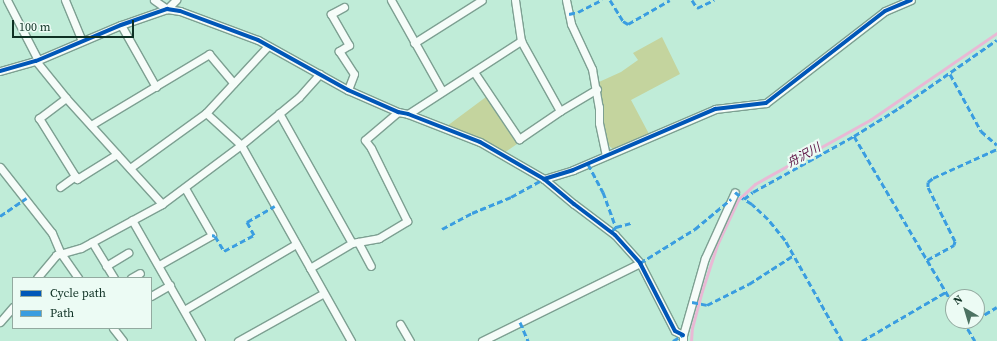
<!DOCTYPE html>
<html>
<head>
<meta charset="utf-8">
<style>
	body { margin:0 }
	#map { position:relative; width:997px; height:341px; overflow:hidden; background:#c0ecd8; font-family:"Source Serif 4","Noto Sans JP",serif }
	div>[style] { position:absolute }
	[style*='--x'] { left:calc(var(--x)*1px); top:calc(var(--y)*1px); width:calc(var(--w)*1px); rotate:calc(var(--a)*1deg) }
	.green>* { inset:0; background:#c4d49e }
	.stream>* { height:2.5px; margin:-1.25px; padding:0 1.25px; transform-origin:1.25px; border-radius:1.25px; background:#e9b9d5 }
	.roads { filter:drop-shadow(1px 0 #7da092) drop-shadow(-1px 0 #7da092) drop-shadow(0 1px #7da092) drop-shadow(0 -1px #7da092) }
	.minor>* { height:7px; margin:-3.5px; padding:0 3.5px; transform-origin:3.5px; border-radius:3.5px; background:#f6fcf9 }
	.quiet>* { height:3px; margin-top:-1.5px; transform-origin:0; background:repeating-linear-gradient(90deg,#3a9de0 0 6px,transparent 0 9px) }
	.cycleway>* { height:4px; margin:-2px; padding:0 2px; transform-origin:2px; border-radius:2px; background:#0057b8 }
	span { translate:-50% -50%; white-space:nowrap; text-align:center; line-height:1.15; -webkit-text-stroke:4px #ecfbf4; paint-order:stroke }
	.water-label { font-size:12px; color:#5d1344; font-style:italic }
	.legend { position:absolute; left:12px; top:277px; width:140px; height:52px; box-sizing:border-box; background:#ecfbf4; border:1px solid #93aaa0; margin:0; padding:5px 7px; list-style:none; font-size:12px; color:#0e3023 }
	.legend li { display:flex; align-items:center; gap:8px; height:20px }
	.legend b { width:20px; border:1px solid #93aaa0 }
	.north { position:absolute; left:945px; top:289px; width:40px; height:40px; box-sizing:border-box; background:#ecfbf4; border:1px solid #93aaa0; border-radius:50%; rotate:322deg; font-size:11px; font-weight:700; line-height:16px; text-align:center; color:#0e3023 }
	.north::after { content:''; display:block; margin:auto; width:14px; height:18px; background:#4c7262; clip-path:polygon(50% 0,100% 100%,50% 72%,0 100%) }
	.scale { position:absolute; left:12px; top:20px; width:122px; height:18px; box-sizing:border-box; border:2px solid #0e3023; border-top:0; padding-left:5px; font-size:12px; line-height:14px; white-space:nowrap; color:#0e3023; -webkit-text-stroke:3px #ecfbf4; paint-order:stroke }
</style>
</head>
<body>
<div id="map">
	<div class="green">
		<div style="clip-path:polygon(662px 37px,680px 74px,631px 100px,649px 134px,613px 149px,608px 145px,603px 125px,599px 82px,621px 72px,638px 60px,633px 53px)"></div>
		<div style="clip-path:polygon(486px 97px,517px 144px,504px 153px,478px 137px,447px 126px)"></div>
	</div>
	<div class="stream">
		<div style="--x:691;--y:341;--w:13;--a:-86"></div>
		<div style="--x:692;--y:328;--w:38;--a:-75"></div>
		<div style="--x:702;--y:291;--w:48;--a:-71.9"></div>
		<div style="--x:717;--y:245;--w:50;--a:-65"></div>
		<div style="--x:738;--y:200;--w:23;--a:-43"></div>
		<div style="--x:755;--y:184;--w:132;--a:-29.1"></div>
		<div style="--x:870;--y:120;--w:154;--a:-34.4"></div>
	</div>
	<div class="roads">
		<div class="minor">
			<div style="--x:7;--y:0;--w:68;--a:62.7"></div>
			<div style="--x:65;--y:0;--w:44;--a:67.5"></div>
			<div style="--x:154;--y:0;--w:16;--a:35"></div>
			<div style="--x:391;--y:0;--w:104;--a:60.7"></div>
			<div style="--x:515;--y:0;--w:41;--a:81.7"></div>
			<div style="--x:521;--y:41;--w:80;--a:60.9"></div>
			<div style="--x:566;--y:0;--w:25;--a:78"></div>
			<div style="--x:571;--y:24;--w:50;--a:65"></div>
			<div style="--x:592;--y:69;--w:39;--a:80"></div>
			<div style="--x:599;--y:107;--w:16;--a:90"></div>
			<div style="--x:599;--y:123;--w:33;--a:78"></div>
			<div style="--x:344;--y:7;--w:15;--a:152"></div>
			<div style="--x:331;--y:14;--w:36;--a:60"></div>
			<div style="--x:349;--y:45;--w:12;--a:149"></div>
			<div style="--x:339;--y:51;--w:27;--a:57"></div>
			<div style="--x:354;--y:74;--w:17;--a:111"></div>
			<div style="--x:167;--y:9;--w:13;--a:-45"></div>
			<div style="--x:121;--y:25;--w:71;--a:60.6"></div>
			<div style="--x:414;--y:43;--w:80;--a:-32.3"></div>
			<div style="--x:36;--y:61;--w:48;--a:51"></div>
			<div style="--x:66;--y:98;--w:143;--a:47.8"></div>
			<div style="--x:0;--y:71;--w:37;--a:-16"></div>
			<div style="--x:36;--y:61;--w:92;--a:-23"></div>
			<div style="--x:121;--y:25;--w:49;--a:-19.2"></div>
			<div style="--x:167;--y:9;--w:13;--a:9"></div>
			<div style="--x:180;--y:11;--w:83;--a:20.4"></div>
			<div style="--x:258;--y:40;--w:103;--a:29.1"></div>
			<div style="--x:348;--y:90;--w:55;--a:23.7"></div>
			<div style="--x:398;--y:112;--w:10;--a:11"></div>
			<div style="--x:408;--y:114;--w:77;--a:21.3"></div>
			<div style="--x:480;--y:142;--w:74;--a:30"></div>
			<div style="--x:544;--y:179;--w:39;--a:40"></div>
			<div style="--x:574;--y:204;--w:51;--a:37.1"></div>
			<div style="--x:615;--y:235;--w:38;--a:48"></div>
			<div style="--x:640;--y:263;--w:76;--a:62.8"></div>
			<div style="--x:675;--y:331;--w:9;--a:27"></div>
			<div style="--x:474;--y:72;--w:81;--a:56.1"></div>
			<div style="--x:519;--y:139;--w:50;--a:-34.3"></div>
			<div style="--x:560;--y:111;--w:43;--a:-30.7"></div>
			<div style="--x:66;--y:98;--w:34;--a:143"></div>
			<div style="--x:39;--y:118;--w:72;--a:58.1"></div>
			<div style="--x:77;--y:179;--w:47;--a:-32"></div>
			<div style="--x:206;--y:113;--w:47;--a:42.4"></div>
			<div style="--x:241;--y:145;--w:225;--a:60.7"></div>
			<div style="--x:279;--y:113;--w:149;--a:60.7"></div>
			<div style="--x:352;--y:243;--w:49;--a:149.2"></div>
			<div style="--x:408;--y:114;--w:135;--a:-32.9"></div>
			<div style="--x:91;--y:125;--w:138;--a:-31"></div>
			<div style="--x:209;--y:54;--w:38;--a:50"></div>
			<div style="--x:0;--y:167;--w:84;--a:51.8"></div>
			<div style="--x:52;--y:233;--w:21;--a:67"></div>
			<div style="--x:60;--y:252;--w:32;--a:55"></div>
			<div style="--x:130;--y:168;--w:94;--a:-35.9"></div>
			<div style="--x:206;--y:113;--w:91;--a:-47.2"></div>
			<div style="--x:544;--y:179;--w:30;--a:-17"></div>
			<div style="--x:573;--y:170;--w:155;--a:-23.2"></div>
			<div style="--x:715;--y:109;--w:51;--a:-6.7"></div>
			<div style="--x:766;--y:103;--w:150;--a:-37.7"></div>
			<div style="--x:885;--y:11;--w:28;--a:-23"></div>
			<div style="--x:60;--y:187;--w:19;--a:-36"></div>
			<div style="--x:132;--y:220;--w:139;--a:60.3"></div>
			<div style="--x:92;--y:242;--w:42;--a:58.6"></div>
			<div style="--x:358;--y:242;--w:27;--a:62"></div>
			<div style="--x:352;--y:243;--w:27;--a:-10"></div>
			<div style="--x:379;--y:238;--w:33;--a:-31"></div>
			<div style="--x:407;--y:221;--w:81;--a:-116.3"></div>
			<div style="--x:371;--y:148;--w:10;--a:-127"></div>
			<div style="--x:365;--y:140;--w:43;--a:-40.3"></div>
			<div style="--x:159;--y:265;--w:61;--a:-29.5"></div>
			<div style="--x:212;--y:235;--w:54;--a:-119.9"></div>
			<div style="--x:106;--y:266;--w:26;--a:-31"></div>
			<div style="--x:37;--y:278;--w:30;--a:-50"></div>
			<div style="--x:56;--y:255;--w:26;--a:-16"></div>
			<div style="--x:81;--y:248;--w:92;--a:-28.5"></div>
			<div style="--x:162;--y:204;--w:99;--a:-36.8"></div>
			<div style="--x:241;--y:145;--w:75;--a:-39.6"></div>
			<div style="--x:299;--y:97;--w:31;--a:-48"></div>
			<div style="--x:131;--y:278;--w:10;--a:-29"></div>
			<div style="--x:151;--y:296;--w:22;--a:-30"></div>
			<div style="--x:184;--y:310;--w:130;--a:-30.5"></div>
			<div style="--x:0;--y:322;--w:20;--a:-49"></div>
			<div style="--x:400;--y:324;--w:20;--a:60"></div>
			<div style="--x:113;--y:328;--w:16;--a:52"></div>
			<div style="--x:238;--y:341;--w:98;--a:-29.2"></div>
			<div style="--x:482;--y:341;--w:176;--a:-26.3"></div>
			<div style="--x:683;--y:341;--w:6;--a:-90"></div>
			<div style="--x:683;--y:335;--w:80;--a:-74.1"></div>
			<div style="--x:705;--y:258;--w:72;--a:-65.6"></div>
		</div>
	</div>
	<div class="quiet">
		<div style="--x:610;--y:0;--w:25;--a:58"></div>
		<div style="--x:623;--y:21;--w:6;--a:31"></div>
		<div style="--x:628;--y:24;--w:48;--a:-29.7"></div>
		<div style="--x:692;--y:0;--w:9;--a:58"></div>
		<div style="--x:697;--y:8;--w:19;--a:-25"></div>
		<div style="--x:569;--y:14;--w:9;--a:-13"></div>
		<div style="--x:578;--y:12;--w:27;--a:-27"></div>
		<div style="--x:950;--y:74;--w:65;--a:61.5"></div>
		<div style="--x:981;--y:131;--w:21;--a:41"></div>
		<div style="--x:854;--y:136;--w:195;--a:59.5"></div>
		<div style="--x:588;--y:164;--w:32;--a:62"></div>
		<div style="--x:603;--y:192;--w:37;--a:70"></div>
		<div style="--x:616;--y:227;--w:7;--a:135"></div>
		<div style="--x:735;--y:192;--w:11;--a:38"></div>
		<div style="--x:0;--y:216;--w:32;--a:-34"></div>
		<div style="--x:616;--y:227;--w:16;--a:-15"></div>
		<div style="--x:442;--y:229;--w:34;--a:-28"></div>
		<div style="--x:472;--y:213;--w:42;--a:-22.3"></div>
		<div style="--x:511;--y:197;--w:38;--a:-29"></div>
		<div style="--x:212;--y:235;--w:3;--a:18"></div>
		<div style="--x:215;--y:236;--w:17;--a:59"></div>
		<div style="--x:224;--y:251;--w:34;--a:-28"></div>
		<div style="--x:254;--y:235;--w:15;--a:-118"></div>
		<div style="--x:247;--y:222;--w:32;--a:-30"></div>
		<div style="--x:927;--y:260;--w:31;--a:-29"></div>
		<div style="--x:954;--y:245;--w:4;--a:-76"></div>
		<div style="--x:955;--y:241;--w:60;--a:-116.6"></div>
		<div style="--x:928;--y:187;--w:5;--a:-90"></div>
		<div style="--x:928;--y:182;--w:6;--a:-39"></div>
		<div style="--x:933;--y:178;--w:70;--a:-24.4"></div>
		<div style="--x:640;--y:263;--w:65;--a:-31.7"></div>
		<div style="--x:695;--y:229;--w:47;--a:-39.8"></div>
		<div style="--x:692;--y:302;--w:15;--a:11"></div>
		<div style="--x:707;--y:305;--w:47;--a:-26.6"></div>
		<div style="--x:749;--y:284;--w:54;--a:-32.8"></div>
		<div style="--x:977;--y:319;--w:23;--a:-31"></div>
		<div style="--x:963;--y:321;--w:23;--a:59"></div>
		<div style="--x:520;--y:322;--w:21;--a:67"></div>
		<div style="--x:673;--y:341;--w:12;--a:-31"></div>
		<div style="--x:842;--y:341;--w:116;--a:-119.4"></div>
		<div style="--x:785;--y:240;--w:27;--a:-129"></div>
		<div style="--x:768;--y:219;--w:22;--a:-137"></div>
		<div style="--x:752;--y:204;--w:9;--a:-148"></div>
		<div style="--x:744;--y:199;--w:11;--a:-38"></div>
		<div style="--x:753;--y:192;--w:115;--a:-29"></div>
		<div style="--x:854;--y:136;--w:53;--a:-31.9"></div>
		<div style="--x:899;--y:108;--w:119;--a:-34.8"></div>
		<div style="--x:862;--y:341;--w:97;--a:-30.3"></div>
	</div>
	<div class="cycleway">
		<div style="--x:0;--y:71;--w:37;--a:-16"></div>
		<div style="--x:36;--y:61;--w:92;--a:-23"></div>
		<div style="--x:121;--y:25;--w:49;--a:-19.2"></div>
		<div style="--x:167;--y:9;--w:13;--a:9"></div>
		<div style="--x:180;--y:11;--w:83;--a:20.4"></div>
		<div style="--x:258;--y:40;--w:103;--a:29.1"></div>
		<div style="--x:348;--y:90;--w:55;--a:23.7"></div>
		<div style="--x:398;--y:112;--w:10;--a:11"></div>
		<div style="--x:408;--y:114;--w:77;--a:21.3"></div>
		<div style="--x:480;--y:142;--w:74;--a:30"></div>
		<div style="--x:544;--y:179;--w:39;--a:40"></div>
		<div style="--x:574;--y:204;--w:51;--a:37.1"></div>
		<div style="--x:615;--y:235;--w:38;--a:48"></div>
		<div style="--x:640;--y:263;--w:76;--a:62.8"></div>
		<div style="--x:675;--y:331;--w:9;--a:27"></div>
		<div style="--x:544;--y:179;--w:30;--a:-17"></div>
		<div style="--x:573;--y:170;--w:155;--a:-23.2"></div>
		<div style="--x:715;--y:109;--w:51;--a:-6.7"></div>
		<div style="--x:766;--y:103;--w:150;--a:-37.7"></div>
		<div style="--x:885;--y:11;--w:28;--a:-23"></div>
	</div>
	<div class="water-label">
		<span style="left:804px;top:156px;rotate:-29deg">舟沢川</span>
	</div>
	<ul class="legend">
	<li><b style="height:5px;background:#0057b8"></b>Cycle path</li>
	<li><b style="height:5px;background:#3a9de0"></b>Path</li>
	</ul>
	<div class="north">N</div>
	<div class="scale">100 m</div>
</div>
</body>
</html>
